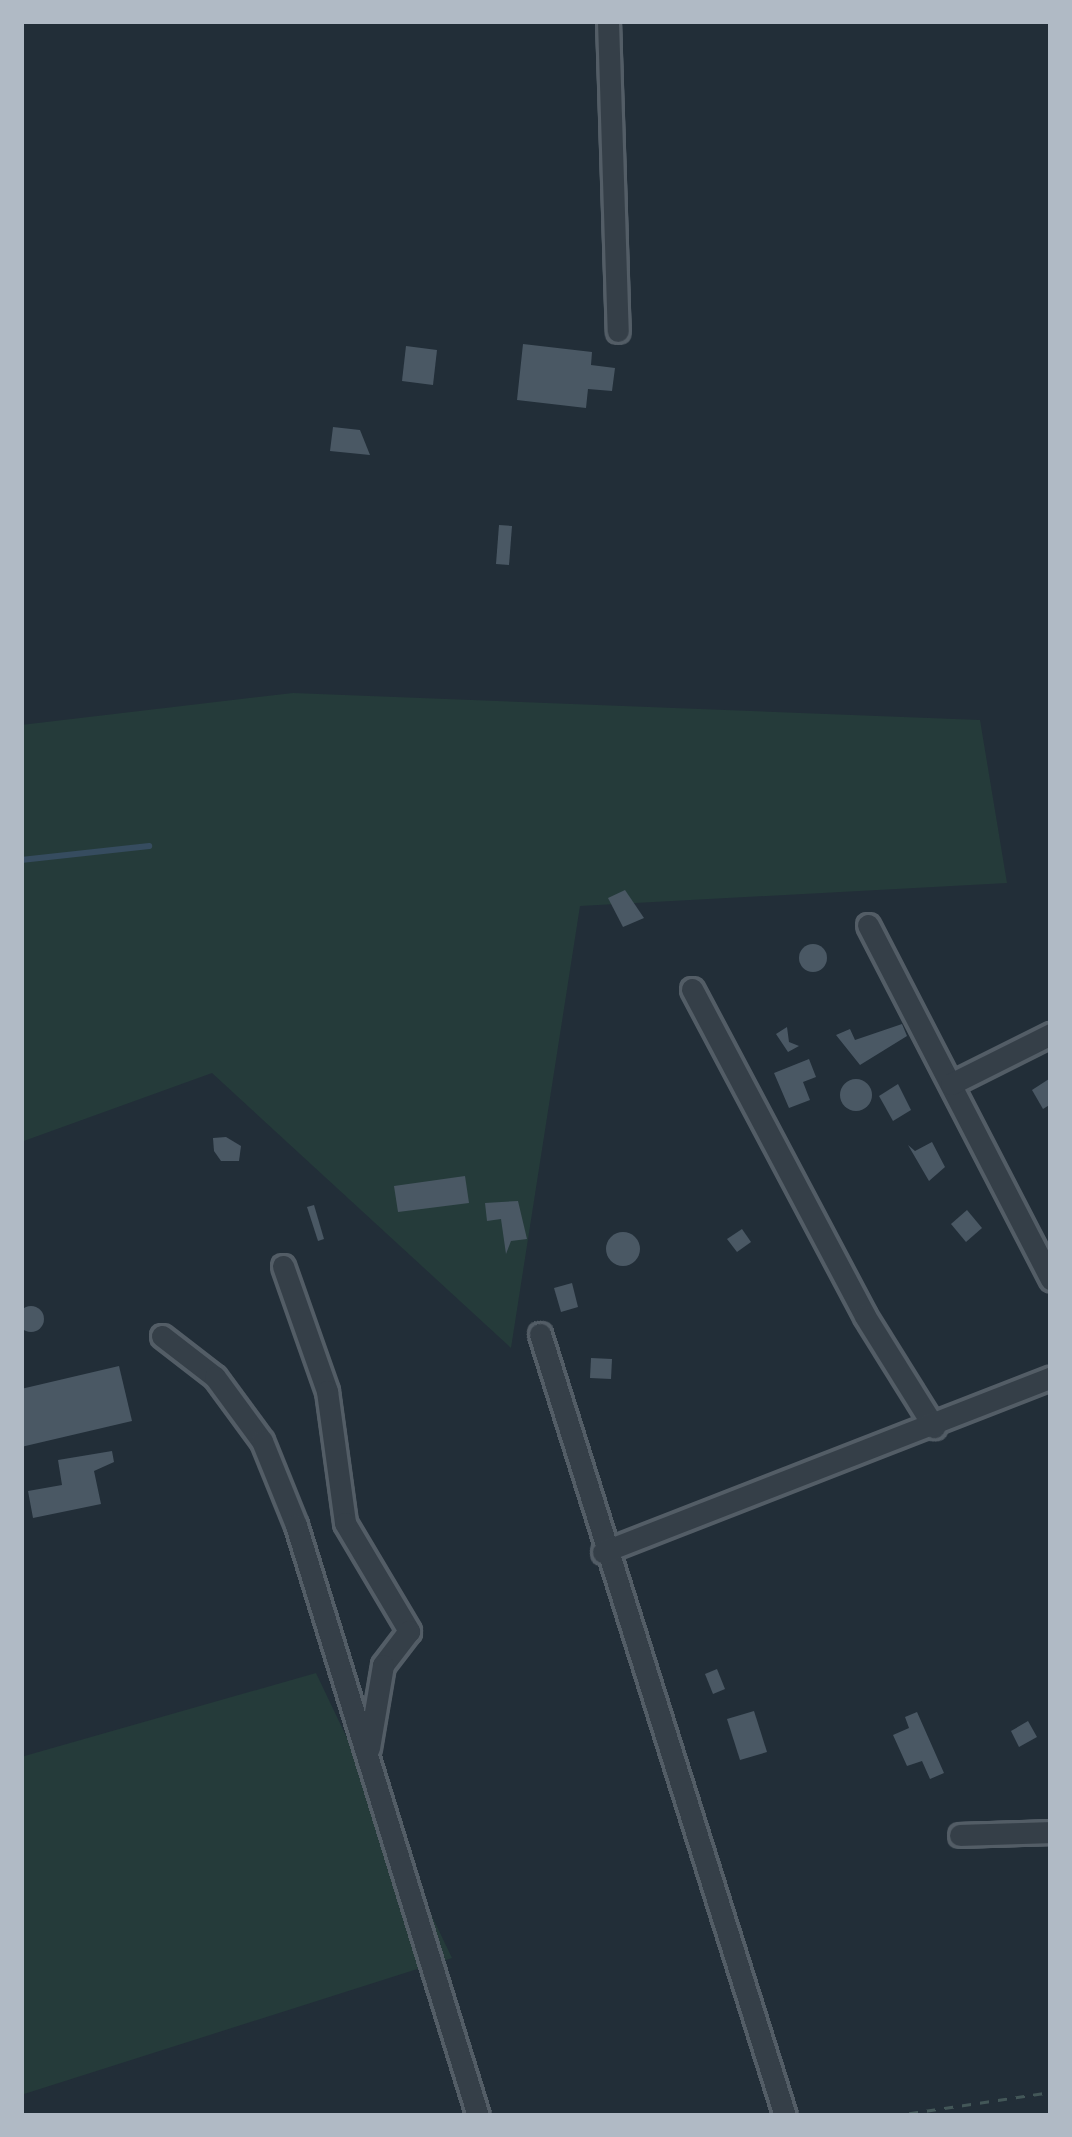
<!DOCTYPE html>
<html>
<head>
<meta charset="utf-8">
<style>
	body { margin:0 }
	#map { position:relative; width:1072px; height:2137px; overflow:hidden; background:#222e38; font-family:Rubik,sans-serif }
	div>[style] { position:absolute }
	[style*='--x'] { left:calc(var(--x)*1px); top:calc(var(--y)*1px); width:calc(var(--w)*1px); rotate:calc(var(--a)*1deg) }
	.green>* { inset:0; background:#253b3a }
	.stream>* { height:6px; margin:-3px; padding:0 3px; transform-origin:3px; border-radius:3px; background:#364c5f }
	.building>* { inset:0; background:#4a5864 }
	.round { border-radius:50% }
	.path>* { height:3px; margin-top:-1.5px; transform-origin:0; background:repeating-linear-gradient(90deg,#435758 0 9px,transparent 0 18px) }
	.roads { filter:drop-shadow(3px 0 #535d66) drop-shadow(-3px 0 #535d66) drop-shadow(0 3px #535d66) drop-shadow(0 -3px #535d66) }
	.minor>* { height:21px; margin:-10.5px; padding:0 10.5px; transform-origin:10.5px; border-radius:10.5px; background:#353f48 }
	span { translate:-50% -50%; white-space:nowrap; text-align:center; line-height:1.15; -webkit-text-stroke:10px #1b242d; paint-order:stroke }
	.frame { position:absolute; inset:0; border:24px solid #b0bac5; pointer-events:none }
</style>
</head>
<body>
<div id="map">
	<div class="green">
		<div style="clip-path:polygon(293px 693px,980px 720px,1007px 883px,580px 906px,511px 1348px,212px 1073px,21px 1142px,21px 725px)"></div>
		<div style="clip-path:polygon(316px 1673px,452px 1958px,21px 2095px,21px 1757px)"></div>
	</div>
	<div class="stream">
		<div style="--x:21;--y:860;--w:129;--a:-6.2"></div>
	</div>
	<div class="building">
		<div style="clip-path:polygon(523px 344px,592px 352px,591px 365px,615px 368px,612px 391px,588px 389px,586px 408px,517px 400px)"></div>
		<div style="clip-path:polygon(406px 346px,437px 350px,433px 385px,402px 381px)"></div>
		<div style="clip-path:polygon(333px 427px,360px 430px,370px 455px,330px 451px)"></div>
		<div style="clip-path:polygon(499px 525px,512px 526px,509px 565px,496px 564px)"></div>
		<div style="clip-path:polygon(625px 890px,644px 918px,623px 927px,608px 898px)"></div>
		<div class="round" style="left:799px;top:944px;width:28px;height:28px"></div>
		<div style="clip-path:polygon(902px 1024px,907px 1036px,860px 1065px,836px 1035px,850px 1029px,855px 1040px)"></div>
		<div style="clip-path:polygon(787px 1027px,789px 1042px,799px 1046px,788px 1052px,776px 1034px)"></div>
		<div style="clip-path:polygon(809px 1059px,816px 1077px,803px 1082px,810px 1100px,789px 1108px,774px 1073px)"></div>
		<div class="round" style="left:840px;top:1079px;width:32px;height:32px"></div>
		<div style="clip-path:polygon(1049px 1079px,1051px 1104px,1043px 1109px,1032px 1090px)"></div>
		<div style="clip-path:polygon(898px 1084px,911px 1110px,893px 1121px,879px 1096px)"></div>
		<div style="clip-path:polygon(226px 1137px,241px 1146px,239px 1161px,221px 1161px,214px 1151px,213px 1138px)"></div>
		<div style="clip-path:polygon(932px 1142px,945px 1167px,929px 1181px,908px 1145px,915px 1151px)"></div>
		<div style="clip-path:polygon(465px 1176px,469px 1203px,398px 1212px,394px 1186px)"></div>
		<div style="clip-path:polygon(518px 1201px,527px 1239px,511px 1241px,506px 1254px,501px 1219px,487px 1221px,485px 1203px)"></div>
		<div style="clip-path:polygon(314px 1205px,324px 1239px,318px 1241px,307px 1207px)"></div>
		<div style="clip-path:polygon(967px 1210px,982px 1228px,966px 1242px,951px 1224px)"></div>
		<div style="clip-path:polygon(742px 1229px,751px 1242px,737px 1252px,727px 1239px)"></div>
		<div class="round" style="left:606px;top:1232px;width:34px;height:34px"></div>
		<div style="clip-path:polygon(572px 1283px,578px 1307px,561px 1312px,554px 1288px)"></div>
		<div class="round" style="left:18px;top:1306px;width:26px;height:26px"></div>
		<div style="clip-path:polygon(591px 1358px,612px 1359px,611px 1379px,590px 1378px)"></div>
		<div style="clip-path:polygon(119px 1366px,132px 1421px,21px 1447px,21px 1389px)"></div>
		<div style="clip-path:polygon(112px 1451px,114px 1462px,94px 1471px,101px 1504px,33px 1518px,28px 1491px,62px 1485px,58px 1460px)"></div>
		<div style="clip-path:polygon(717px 1669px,725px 1689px,713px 1694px,705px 1674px)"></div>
		<div style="clip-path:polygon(754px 1711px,767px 1752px,740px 1760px,727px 1719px)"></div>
		<div style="clip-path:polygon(917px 1712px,944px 1773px,930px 1779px,922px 1761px,907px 1766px,893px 1735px,909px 1728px,905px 1717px)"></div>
		<div style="clip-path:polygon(1028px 1721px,1037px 1737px,1019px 1747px,1011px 1731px)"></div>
	</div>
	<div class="path">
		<div style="--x:891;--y:2116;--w:162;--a:-8.5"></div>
	</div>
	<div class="roads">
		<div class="minor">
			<div style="--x:608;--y:21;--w:310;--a:88.2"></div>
			<div style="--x:868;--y:925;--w:399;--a:62.7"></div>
			<div style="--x:692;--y:989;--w:370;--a:62.1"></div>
			<div style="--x:865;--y:1316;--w:131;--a:58.1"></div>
			<div style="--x:951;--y:1084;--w:112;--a:-26.6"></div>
			<div style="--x:283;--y:1266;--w:133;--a:70.6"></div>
			<div style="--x:327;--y:1391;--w:133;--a:82.2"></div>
			<div style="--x:345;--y:1523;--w:126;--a:59.3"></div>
			<div style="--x:409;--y:1631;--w:43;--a:127.4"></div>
			<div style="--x:383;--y:1665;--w:84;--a:99.6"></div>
			<div style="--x:540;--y:1334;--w:819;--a:72.6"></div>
			<div style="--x:162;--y:1336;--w:67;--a:37.7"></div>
			<div style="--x:215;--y:1377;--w:79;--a:53.7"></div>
			<div style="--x:262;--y:1441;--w:91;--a:68"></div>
			<div style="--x:296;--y:1525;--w:618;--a:72.88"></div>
			<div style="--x:603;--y:1552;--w:481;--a:-21.3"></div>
			<div style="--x:960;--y:1835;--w:91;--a:-1.9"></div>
		</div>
	</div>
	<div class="frame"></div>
</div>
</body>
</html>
